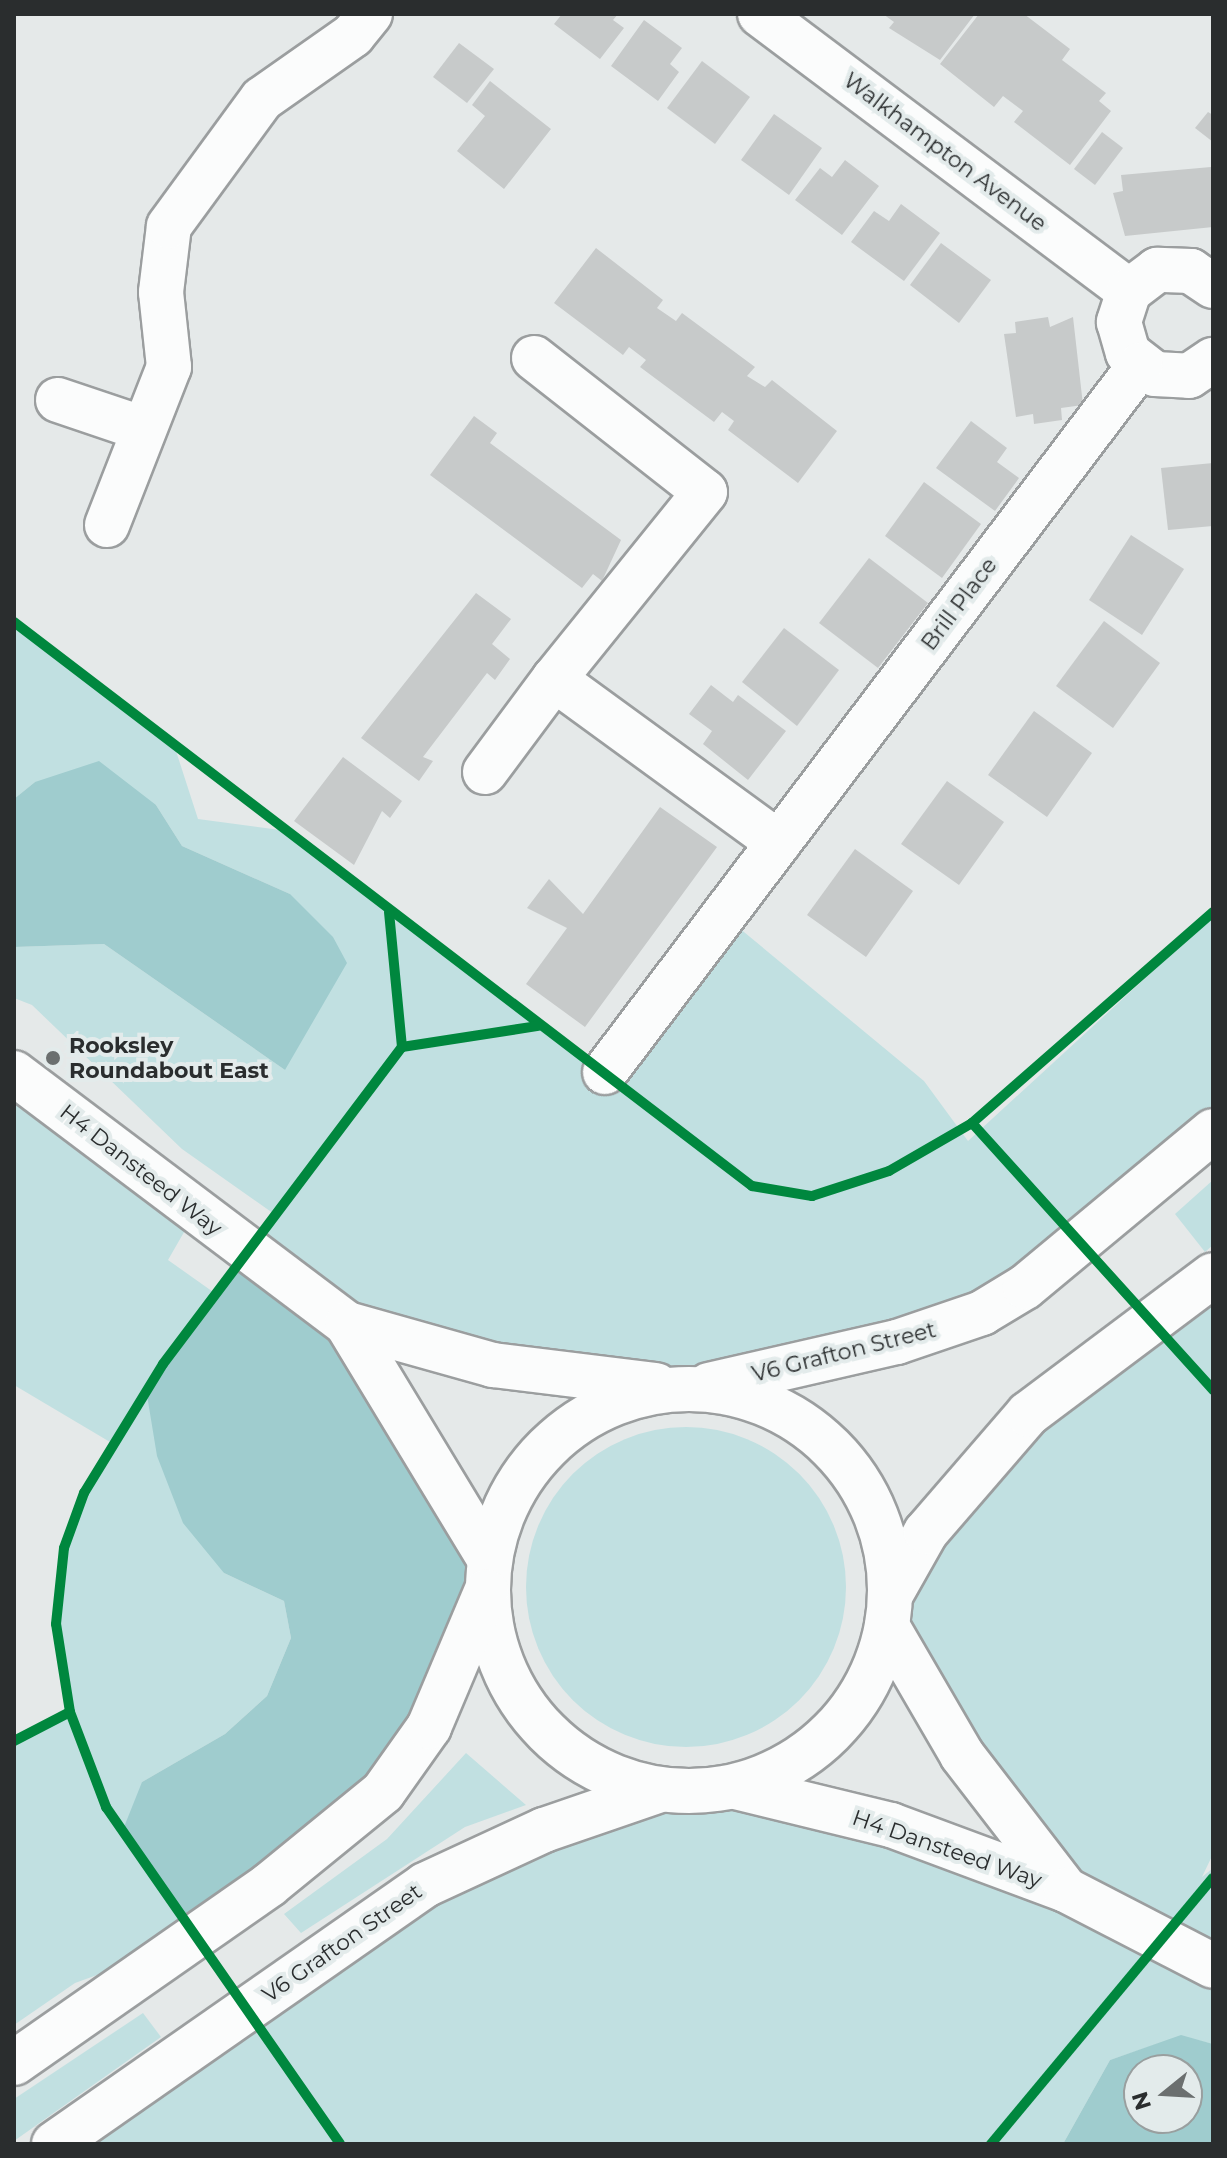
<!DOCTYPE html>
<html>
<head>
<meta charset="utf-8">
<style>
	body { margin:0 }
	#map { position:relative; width:1227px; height:2158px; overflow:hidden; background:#e5e9e9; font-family:Montserrat,sans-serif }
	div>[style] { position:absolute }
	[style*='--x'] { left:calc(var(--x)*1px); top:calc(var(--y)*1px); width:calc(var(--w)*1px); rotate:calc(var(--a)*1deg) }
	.green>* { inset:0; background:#c1e0e1 }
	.round { border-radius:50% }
	.forest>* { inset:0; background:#9fccce }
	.building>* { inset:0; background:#c7caca }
	.roads { filter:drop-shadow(2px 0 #9b9e9f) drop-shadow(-2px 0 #9b9e9f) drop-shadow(0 2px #9b9e9f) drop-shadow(0 -2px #9b9e9f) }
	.minor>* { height:44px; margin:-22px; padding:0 22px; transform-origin:22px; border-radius:22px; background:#fbfcfc }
	.minor>.ring { margin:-22px; padding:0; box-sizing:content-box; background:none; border:44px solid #fbfcfc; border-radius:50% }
	.cycleway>* { height:10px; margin:-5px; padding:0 5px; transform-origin:5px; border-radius:5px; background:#00873e }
	.dots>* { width:22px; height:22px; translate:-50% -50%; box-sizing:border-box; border:4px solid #e3ebeb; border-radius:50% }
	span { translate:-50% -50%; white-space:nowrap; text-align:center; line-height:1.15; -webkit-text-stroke:8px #e3ebeb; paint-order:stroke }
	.street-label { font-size:22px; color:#2a2d2e }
	.poi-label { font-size:22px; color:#2a2d2e; font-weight:700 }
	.left { translate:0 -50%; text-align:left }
	.frame { position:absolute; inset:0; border:16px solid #2a2d2e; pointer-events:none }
	.north { position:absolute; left:1123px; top:2054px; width:80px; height:80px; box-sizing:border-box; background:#e3ebeb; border:2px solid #999f9f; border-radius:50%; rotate:252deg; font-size:22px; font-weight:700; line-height:32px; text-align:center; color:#2a2d2e }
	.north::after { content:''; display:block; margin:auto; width:28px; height:36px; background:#6b6f6f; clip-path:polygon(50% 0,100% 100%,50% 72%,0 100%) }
</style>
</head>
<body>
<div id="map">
	<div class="green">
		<div style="clip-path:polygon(14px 622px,176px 751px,198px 819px,280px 830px,605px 1072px,727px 918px,924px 1081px,968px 1141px,1213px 916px,1213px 1125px,1025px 1287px,699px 1387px,347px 1324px,252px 1247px,277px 1216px,182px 1149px,32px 1005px,14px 998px,14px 947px,104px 944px,285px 1070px,290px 894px,182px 846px,156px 805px,35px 782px,14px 799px)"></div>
		<div style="clip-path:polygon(14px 1073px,195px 1213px,168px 1260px,216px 1294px,163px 1364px,224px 1573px,284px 1601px,291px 1638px,267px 1696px,225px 1734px,142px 1782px,196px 1939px,75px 1983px,14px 2025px,14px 1741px,70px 1712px,56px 1624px,64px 1548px,110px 1442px,14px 1385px)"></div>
		<div style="clip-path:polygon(1213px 1180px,1213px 1245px,1205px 1252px,1175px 1214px)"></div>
		<div style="clip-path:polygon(1213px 1275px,1213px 1854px,1202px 1877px,1213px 1868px,1213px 2044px,1181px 2036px,1110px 2060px,1063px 2144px,54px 2144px,425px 1885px,657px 1791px,735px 1787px,1065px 1889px,887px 1626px,926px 1532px)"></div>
		<div class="round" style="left:526px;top:1427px;width:320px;height:320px"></div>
		<div style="clip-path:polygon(466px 1753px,526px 1805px,465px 1827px,301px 1933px,284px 1914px,387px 1839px)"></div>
		<div style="clip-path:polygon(143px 2013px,161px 2037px,14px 2141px,14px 2099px)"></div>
	</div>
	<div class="forest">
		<div style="clip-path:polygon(99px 761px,156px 805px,182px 846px,290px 894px,333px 937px,347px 963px,285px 1070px,104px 944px,14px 947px,14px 799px,35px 782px)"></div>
		<div style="clip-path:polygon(252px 1247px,347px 1324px,488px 1556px,429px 1727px,196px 1939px,122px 1832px,142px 1782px,225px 1734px,267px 1696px,291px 1638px,284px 1601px,224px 1573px,183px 1523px,157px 1456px,146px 1389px)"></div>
		<div style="clip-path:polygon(evenodd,1181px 2035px,1213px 2044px,1213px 2144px,1063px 2144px,1110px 2060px,1181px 2035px,1139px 2070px,1187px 2070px,1187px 2118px,1139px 2118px,1139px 2070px)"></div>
	</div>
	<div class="building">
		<div style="clip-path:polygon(562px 14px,618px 14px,613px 20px,624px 28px,600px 59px,554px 24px)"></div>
		<div style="clip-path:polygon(883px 14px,975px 14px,940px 60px,889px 28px,894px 22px)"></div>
		<div style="clip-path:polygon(979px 14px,1024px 14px,1070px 49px,1062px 60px,1106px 93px,1099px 101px,1111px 111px,1070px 165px,1014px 122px,1023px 111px,1003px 96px,994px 107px,940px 64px)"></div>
		<div style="clip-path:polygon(644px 20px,682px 48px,670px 64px,679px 72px,658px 101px,611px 66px)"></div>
		<div style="clip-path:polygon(459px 43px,494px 69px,467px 103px,433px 77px)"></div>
		<div style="clip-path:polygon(702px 61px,750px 97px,715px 144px,667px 108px)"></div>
		<div style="clip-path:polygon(490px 81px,551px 129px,504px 189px,457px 151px,485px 116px,472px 105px)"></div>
		<div style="clip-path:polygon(1208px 112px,1213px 115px,1213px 142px,1195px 128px)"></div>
		<div style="clip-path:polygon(774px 114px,822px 148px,789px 195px,741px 160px)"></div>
		<div style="clip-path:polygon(1102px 132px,1123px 148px,1095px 185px,1074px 169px)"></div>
		<div style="clip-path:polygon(845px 160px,879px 186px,842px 235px,795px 200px,820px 168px,832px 177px)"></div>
		<div style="clip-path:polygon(1211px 167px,1213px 227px,1125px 236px,1113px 193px,1123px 191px,1121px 175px)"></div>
		<div style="clip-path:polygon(901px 204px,940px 233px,904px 281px,851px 242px,874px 211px,889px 221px)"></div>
		<div style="clip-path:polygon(941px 243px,991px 280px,959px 323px,910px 285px)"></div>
		<div style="clip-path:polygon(596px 248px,663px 300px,657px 308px,676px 321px,682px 313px,755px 367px,747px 376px,765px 387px,772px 380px,837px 431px,798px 483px,728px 430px,734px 421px,722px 412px,714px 422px,640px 367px,646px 360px,629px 347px,623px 355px,554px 303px)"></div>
		<div style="clip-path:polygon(1048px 317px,1050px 327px,1073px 317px,1083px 405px,1061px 408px,1062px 420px,1034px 424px,1033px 414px,1016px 417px,1004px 334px,1016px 333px,1015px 322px)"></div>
		<div style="clip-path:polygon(474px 416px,497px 433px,490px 443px,621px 540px,602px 581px,593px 574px,582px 588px,430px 475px)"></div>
		<div style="clip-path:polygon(971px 421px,1007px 448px,997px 462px,1019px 478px,995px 511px,936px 468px)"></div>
		<div style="clip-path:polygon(1213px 463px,1213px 526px,1168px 530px,1161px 468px)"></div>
		<div style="clip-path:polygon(924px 482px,981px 524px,942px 578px,885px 536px)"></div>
		<div style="clip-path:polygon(1131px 535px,1184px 569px,1142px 635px,1089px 600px)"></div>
		<div style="clip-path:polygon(869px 558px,928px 603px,878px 668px,819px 623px)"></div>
		<div style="clip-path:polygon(476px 593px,511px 619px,492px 644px,510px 659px,495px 680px,487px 673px,423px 757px,433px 761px,419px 781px,361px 738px)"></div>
		<div style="clip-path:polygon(1104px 621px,1160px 663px,1113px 728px,1056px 686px)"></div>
		<div style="clip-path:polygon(784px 628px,839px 670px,797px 726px,742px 682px)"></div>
		<div style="clip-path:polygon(711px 685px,733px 702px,738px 695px,786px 731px,748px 780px,703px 744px,712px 731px,689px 714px)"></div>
		<div style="clip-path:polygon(1034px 711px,1092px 753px,1047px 817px,988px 775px)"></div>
		<div style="clip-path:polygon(343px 757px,402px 801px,390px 818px,382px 811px,354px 865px,294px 821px)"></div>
		<div style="clip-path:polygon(947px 781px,1004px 822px,959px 885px,901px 844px)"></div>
		<div style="clip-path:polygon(660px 807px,717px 847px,585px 1027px,526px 984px,567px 928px,527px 908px,549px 879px,583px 914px)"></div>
		<div style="clip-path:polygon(855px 849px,913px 891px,866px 957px,807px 915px)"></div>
	</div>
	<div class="roads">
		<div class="minor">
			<div style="--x:760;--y:14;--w:461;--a:36.9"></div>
			<div style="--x:1213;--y:286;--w:27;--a:-146"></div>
			<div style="--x:1191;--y:271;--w:34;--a:-178"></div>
			<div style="--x:1157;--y:270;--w:35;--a:143"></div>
			<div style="--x:1129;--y:291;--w:33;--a:108"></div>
			<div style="--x:1119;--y:322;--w:32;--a:74"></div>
			<div style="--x:1128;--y:353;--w:34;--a:38"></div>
			<div style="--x:1155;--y:374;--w:34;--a:3"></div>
			<div style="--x:1189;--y:376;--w:29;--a:-34"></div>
			<div style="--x:534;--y:358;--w:217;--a:38.1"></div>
			<div style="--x:705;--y:492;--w:240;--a:128.9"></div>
			<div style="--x:58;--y:400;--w:88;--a:18.6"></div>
			<div style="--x:107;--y:525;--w:170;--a:-68.6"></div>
			<div style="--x:169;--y:367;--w:75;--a:-96.1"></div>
			<div style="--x:161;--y:292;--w:66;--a:-83.1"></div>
			<div style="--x:169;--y:226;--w:157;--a:-53.8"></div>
			<div style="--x:262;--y:99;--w:111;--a:-35.1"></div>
			<div style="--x:353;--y:35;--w:27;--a:-51"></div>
			<div style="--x:485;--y:772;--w:116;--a:-53.4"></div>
			<div style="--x:554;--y:679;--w:278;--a:36.1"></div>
			<div style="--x:605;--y:1072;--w:887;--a:-52.88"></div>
			<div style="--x:14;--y:1073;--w:417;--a:37"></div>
			<div style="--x:347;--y:1324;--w:152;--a:15.7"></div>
			<div style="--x:493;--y:1365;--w:164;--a:7"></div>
			<div style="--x:347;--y:1324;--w:272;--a:58.8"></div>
			<div style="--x:709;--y:1385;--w:193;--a:-12.9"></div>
			<div style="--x:897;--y:1342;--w:90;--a:-18.8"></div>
			<div style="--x:982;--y:1313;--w:50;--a:-31.2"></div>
			<div style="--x:1025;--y:1287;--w:244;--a:-39.7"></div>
			<div class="ring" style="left:488px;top:1389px;width:358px;height:358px"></div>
			<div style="--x:891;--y:1594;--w:71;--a:-60.6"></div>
			<div style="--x:926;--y:1532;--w:156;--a:-49.2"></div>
			<div style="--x:1028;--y:1414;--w:231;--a:-36.9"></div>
			<div style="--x:887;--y:1626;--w:149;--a:59.8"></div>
			<div style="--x:962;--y:1755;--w:170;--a:52.4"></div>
			<div style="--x:735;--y:1787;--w:161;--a:13.7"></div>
			<div style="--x:891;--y:1825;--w:187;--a:20.4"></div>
			<div style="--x:1066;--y:1890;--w:165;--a:27.3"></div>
			<div style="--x:14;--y:2063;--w:311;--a:-34.9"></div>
			<div style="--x:269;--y:1885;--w:147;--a:-39.2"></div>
			<div style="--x:383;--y:1792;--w:80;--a:-54.7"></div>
			<div style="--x:429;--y:1727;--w:147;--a:-67.1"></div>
			<div style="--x:54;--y:2144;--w:452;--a:-34.9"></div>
			<div style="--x:425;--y:1885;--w:131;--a:-24.8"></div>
			<div style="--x:544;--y:1830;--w:120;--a:-19"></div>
		</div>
	</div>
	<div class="cycleway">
		<div style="--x:14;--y:622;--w:929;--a:37.39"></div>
		<div style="--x:752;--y:1186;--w:61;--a:9.5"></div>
		<div style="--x:812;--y:1196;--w:81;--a:-18"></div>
		<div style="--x:889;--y:1171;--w:96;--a:-30"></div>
		<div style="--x:972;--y:1123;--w:320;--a:-41.2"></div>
		<div style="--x:389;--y:912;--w:136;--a:84.5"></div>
		<div style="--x:402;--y:1047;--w:138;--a:-8.8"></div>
		<div style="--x:972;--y:1123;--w:360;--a:47.9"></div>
		<div style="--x:70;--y:1712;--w:89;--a:-99"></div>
		<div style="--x:56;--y:1624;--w:76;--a:-84"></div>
		<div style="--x:64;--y:1548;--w:59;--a:-70"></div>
		<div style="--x:84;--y:1493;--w:151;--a:-58.5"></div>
		<div style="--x:163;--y:1364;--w:397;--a:-53"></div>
		<div style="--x:14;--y:1741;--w:63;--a:-27.4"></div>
		<div style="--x:70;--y:1712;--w:102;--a:69.2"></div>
		<div style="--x:106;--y:1807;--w:410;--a:55.2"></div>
		<div style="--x:991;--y:2144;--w:346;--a:-50.2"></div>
	</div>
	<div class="dots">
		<div style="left:53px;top:1058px;background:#6b6f6f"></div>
	</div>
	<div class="street-label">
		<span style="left:945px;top:152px;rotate:37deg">Walkhampton Avenue</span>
		<span style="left:959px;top:604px;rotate:-53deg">Brill Place</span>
		<span style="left:141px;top:1170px;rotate:38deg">H4 Dansteed Way</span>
		<span style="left:844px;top:1352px;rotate:-14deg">V6 Grafton Street</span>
		<span style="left:947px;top:1849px;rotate:19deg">H4 Dansteed Way</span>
		<span style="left:342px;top:1943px;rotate:-35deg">V6 Grafton Street</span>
	</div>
	<div class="poi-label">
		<span class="left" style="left:69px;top:1058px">Rooksley<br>Roundabout East</span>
	</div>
	<div class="frame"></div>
	<div class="north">N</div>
</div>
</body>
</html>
